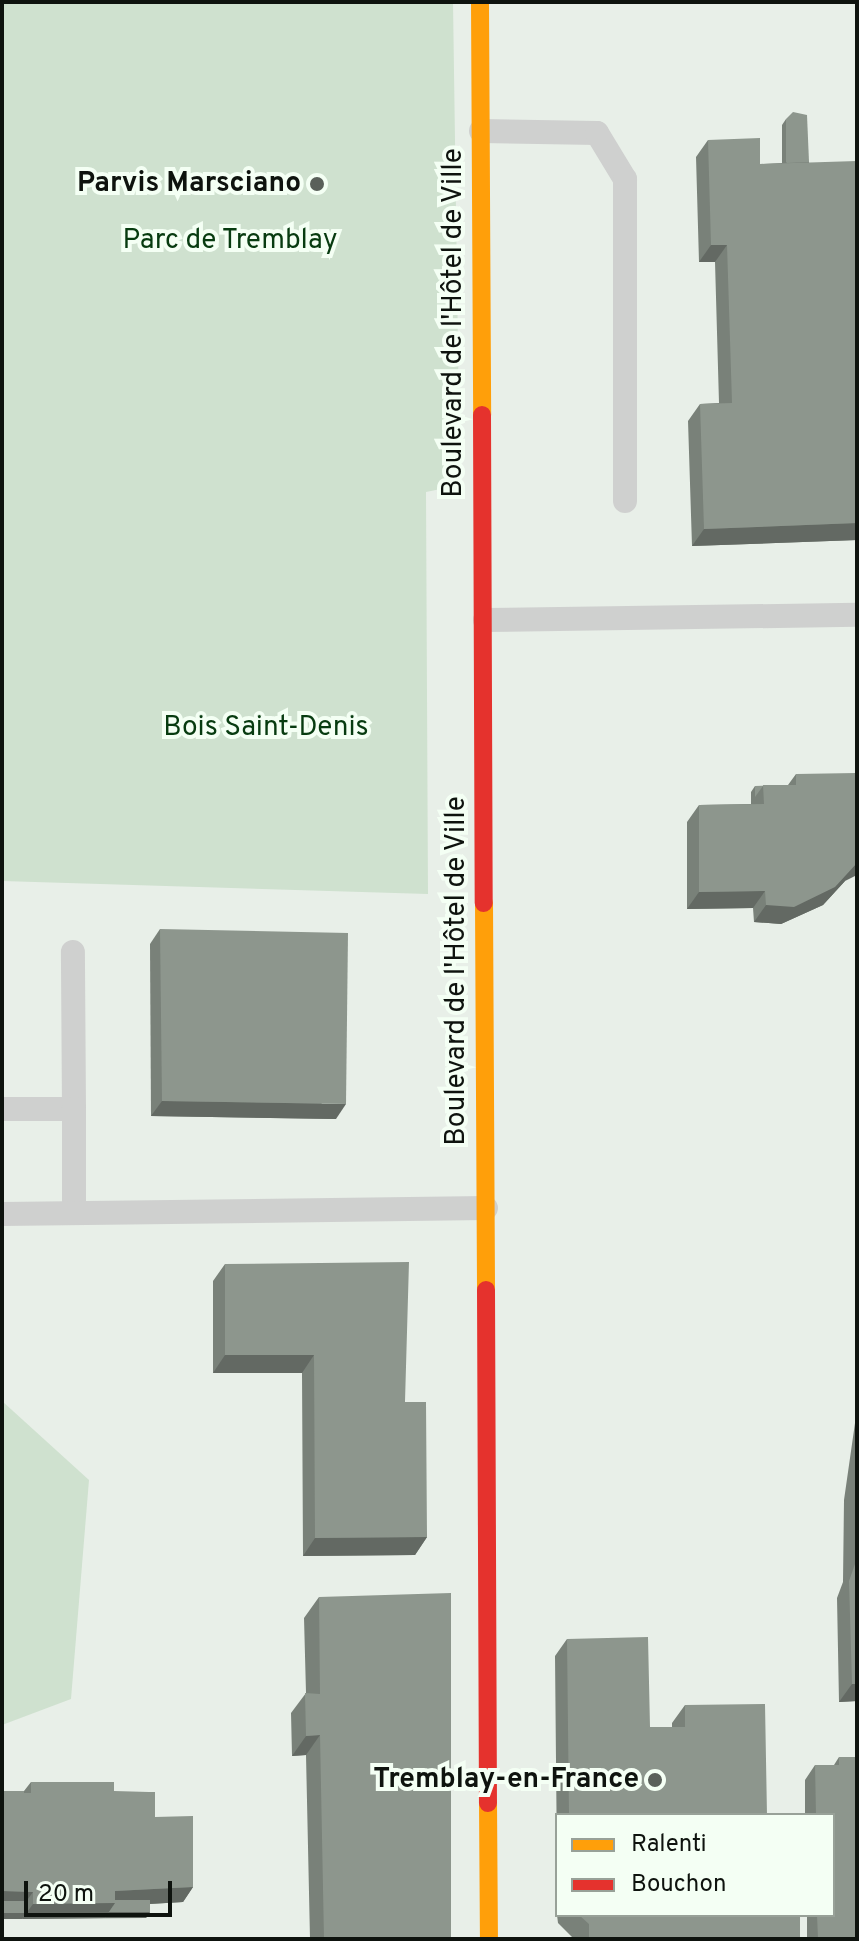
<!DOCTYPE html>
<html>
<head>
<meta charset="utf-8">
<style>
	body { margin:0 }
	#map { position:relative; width:859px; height:1941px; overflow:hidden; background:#e8efe8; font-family:Overpass,sans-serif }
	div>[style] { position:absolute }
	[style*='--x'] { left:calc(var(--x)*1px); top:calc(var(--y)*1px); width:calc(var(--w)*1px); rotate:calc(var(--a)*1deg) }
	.green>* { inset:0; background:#cfe1cf }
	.lane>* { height:24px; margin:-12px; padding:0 12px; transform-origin:12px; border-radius:12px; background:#cfd0cf }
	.slow>* { height:18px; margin:-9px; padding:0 9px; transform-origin:9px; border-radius:9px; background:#ff9f0a }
	.jam>* { height:18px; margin:-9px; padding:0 9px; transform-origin:9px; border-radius:9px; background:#e5322d }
	.wall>* { inset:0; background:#798179 }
	.shaded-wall>* { inset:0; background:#636963 }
	.building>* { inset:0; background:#8d968d }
	.dots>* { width:22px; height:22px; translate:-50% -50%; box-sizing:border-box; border:4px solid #f4fff4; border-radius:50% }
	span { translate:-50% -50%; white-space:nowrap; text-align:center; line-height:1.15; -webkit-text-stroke:8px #f4fff4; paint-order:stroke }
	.poi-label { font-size:28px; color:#0e130e; font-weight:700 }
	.right { translate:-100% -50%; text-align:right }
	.park-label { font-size:28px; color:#073b10 }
	.street-label { font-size:28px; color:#0e130e }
	.frame { position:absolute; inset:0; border:4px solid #0e130e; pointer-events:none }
	.legend { position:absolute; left:555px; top:1813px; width:280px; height:104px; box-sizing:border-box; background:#f4fff4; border:2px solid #98a198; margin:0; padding:10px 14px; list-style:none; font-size:24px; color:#0e130e }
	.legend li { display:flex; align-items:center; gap:16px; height:40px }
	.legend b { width:40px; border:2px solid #98a198 }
	.scale { position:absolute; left:24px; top:1881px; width:148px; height:36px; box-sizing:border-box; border:4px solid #0e130e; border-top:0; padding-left:10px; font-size:24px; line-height:28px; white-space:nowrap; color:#0e130e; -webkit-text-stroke:6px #f4fff4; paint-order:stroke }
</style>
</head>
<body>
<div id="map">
	<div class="green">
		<div style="clip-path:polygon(2px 2px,453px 2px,460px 485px,426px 492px,428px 894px,2px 881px)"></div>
		<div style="clip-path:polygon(2px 1401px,89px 1480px,71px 1699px,2px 1725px)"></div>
	</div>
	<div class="lane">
		<div style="--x:481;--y:131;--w:116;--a:1"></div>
		<div style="--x:597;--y:133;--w:54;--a:58.7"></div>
		<div style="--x:625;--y:179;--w:322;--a:90"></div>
		<div style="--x:485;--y:620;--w:372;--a:-0.8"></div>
		<div style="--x:2;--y:1109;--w:72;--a:0"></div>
		<div style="--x:74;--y:1109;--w:157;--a:-90.4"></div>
		<div style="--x:74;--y:1213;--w:104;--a:-90"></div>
		<div style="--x:2;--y:1214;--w:484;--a:-0.7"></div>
	</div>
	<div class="slow">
		<div style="--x:480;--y:2;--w:413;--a:89.7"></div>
		<div style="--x:484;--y:903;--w:387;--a:89.7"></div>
		<div style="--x:488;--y:1803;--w:136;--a:89.6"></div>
	</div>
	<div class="jam">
		<div style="--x:482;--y:415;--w:488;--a:89.8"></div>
		<div style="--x:486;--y:1290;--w:513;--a:89.78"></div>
	</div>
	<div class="wall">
		<div style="clip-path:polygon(786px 119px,809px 162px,857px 540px,692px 546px,688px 421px,700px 404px,719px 403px,715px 262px,699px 262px,696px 157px,708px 140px,760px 164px,782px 163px,782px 125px)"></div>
		<div style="clip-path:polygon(796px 774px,845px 881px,823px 905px,781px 924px,754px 922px,753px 908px,687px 909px,687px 822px,699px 805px,751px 804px,751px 792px,755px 786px,788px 785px)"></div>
		<div style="clip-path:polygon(160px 929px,336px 1119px,151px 1116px,150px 944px)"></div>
		<div style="clip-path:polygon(225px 1264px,405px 1402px,427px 1537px,415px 1555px,303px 1556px,302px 1373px,213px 1373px,213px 1281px)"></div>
		<div style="clip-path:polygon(857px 1416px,857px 1701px,839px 1702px,837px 1598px,843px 1582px,844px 1500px,855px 1423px)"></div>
		<div style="clip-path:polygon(319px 1597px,451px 1939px,310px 1939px,306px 1755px,292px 1756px,291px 1713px,306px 1693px,304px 1618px)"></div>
		<div style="clip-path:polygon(567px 1639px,650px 1727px,672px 1727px,672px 1723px,685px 1705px,767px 1815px,557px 1815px,557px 1865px,555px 1656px)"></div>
		<div style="clip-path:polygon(839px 1757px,857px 1939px,807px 1939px,807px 1915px,833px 1915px,833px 1815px,805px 1815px,805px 1780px,815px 1765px,834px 1765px)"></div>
		<div style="clip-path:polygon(31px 1782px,114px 1791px,155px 1817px,193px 1887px,183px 1902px,150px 1904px,150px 1912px,146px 1918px,2px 1919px,2px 1791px,24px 1791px)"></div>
		<div style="clip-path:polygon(557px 1915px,800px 1915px,800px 1939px,574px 1939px,558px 1923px)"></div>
	</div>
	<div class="shaded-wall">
		<div style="clip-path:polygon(711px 245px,727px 245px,715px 262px,699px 262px)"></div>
		<div style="clip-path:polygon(857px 523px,857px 540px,692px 546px,704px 529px)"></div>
		<div style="clip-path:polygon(857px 863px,857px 875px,845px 881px,823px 905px,781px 924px,754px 922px,766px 905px)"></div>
		<div style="clip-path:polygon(765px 891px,753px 908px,687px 909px,699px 892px)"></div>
		<div style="clip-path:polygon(162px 1101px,346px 1104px,336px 1119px,151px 1116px)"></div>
		<div style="clip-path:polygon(225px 1355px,314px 1355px,302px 1373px,213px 1373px)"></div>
		<div style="clip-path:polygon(427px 1537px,415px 1555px,303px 1556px,315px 1538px)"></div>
		<div style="clip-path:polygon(852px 1684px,857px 1684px,857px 1701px,839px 1702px)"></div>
		<div style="clip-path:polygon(320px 1735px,306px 1755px,292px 1756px,306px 1736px)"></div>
		<div style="clip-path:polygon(193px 1887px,183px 1902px,113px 1906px,105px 1918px,22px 1919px,33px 1904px,115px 1891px)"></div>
		<div style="clip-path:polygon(2px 1891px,33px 1892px,22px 1907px,2px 1906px)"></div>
		<div style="clip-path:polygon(109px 1912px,150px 1912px,146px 1918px,105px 1918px)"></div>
		<div style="clip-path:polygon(2px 1913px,26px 1913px,22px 1919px,2px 1919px)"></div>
	</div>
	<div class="building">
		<div style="clip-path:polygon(793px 112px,807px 115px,809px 162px,787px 163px,786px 162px,786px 119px)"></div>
		<div style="clip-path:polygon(760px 138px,760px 164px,857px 161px,857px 523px,704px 529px,700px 404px,732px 403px,727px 245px,711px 245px,708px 140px)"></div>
		<div style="clip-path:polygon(856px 773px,857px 783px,857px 863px,835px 887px,794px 907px,766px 905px,765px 891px,699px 892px,699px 805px,764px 804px,763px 785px,796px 785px,796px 774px)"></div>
		<div style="clip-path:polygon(755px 786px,763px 786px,755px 797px)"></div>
		<div style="clip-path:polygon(160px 929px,348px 933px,346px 1104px,162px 1101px)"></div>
		<div style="clip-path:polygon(409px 1262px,405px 1402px,426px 1402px,427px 1537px,315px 1538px,314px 1355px,225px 1355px,225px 1264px)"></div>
		<div style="clip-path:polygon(857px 1474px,857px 1684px,852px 1684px,849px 1581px,855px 1564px,856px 1482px)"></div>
		<div style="clip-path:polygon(451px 1593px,451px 1939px,324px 1939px,320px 1735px,306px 1736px,305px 1693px,320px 1694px,319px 1597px)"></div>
		<div style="clip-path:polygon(648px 1637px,650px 1727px,685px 1727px,685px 1705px,765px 1704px,767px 1815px,569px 1815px,567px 1639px)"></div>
		<div style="clip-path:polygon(839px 1757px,857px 1757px,857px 1939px,818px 1939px,817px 1915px,833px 1915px,833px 1815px,816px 1815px,815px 1765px,839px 1765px)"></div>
		<div style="clip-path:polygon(31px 1782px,114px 1782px,114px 1792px,155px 1792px,155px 1817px,193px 1816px,193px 1887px,115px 1891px,115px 1903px,33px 1904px,33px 1892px,2px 1891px,2px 1793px,31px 1793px)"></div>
		<div style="clip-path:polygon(2px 1791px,24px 1791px,24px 1793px,2px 1793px)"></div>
		<div style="clip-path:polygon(114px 1791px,149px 1791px,114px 1792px)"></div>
		<div style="clip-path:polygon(115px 1900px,150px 1900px,150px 1912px,109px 1912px,115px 1903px)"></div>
		<div style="clip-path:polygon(2px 1901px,26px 1901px,26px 1913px,2px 1913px)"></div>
		<div style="clip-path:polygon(579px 1915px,800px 1915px,800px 1939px,589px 1939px,589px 1924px)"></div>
	</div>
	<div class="dots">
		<div style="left:317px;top:184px;background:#5a605a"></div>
		<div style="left:655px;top:1780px;background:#5a605a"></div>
	</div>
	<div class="poi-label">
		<span class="right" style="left:301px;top:184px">Parvis Marsciano</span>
		<span class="right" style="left:639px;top:1780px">Tremblay-en-France</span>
	</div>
	<div class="park-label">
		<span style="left:230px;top:241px">Parc de Tremblay</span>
		<span style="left:266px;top:728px">Bois Saint-Denis</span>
	</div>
	<div class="street-label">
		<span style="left:454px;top:323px;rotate:-90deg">Boulevard de l'Hôtel de Ville</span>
		<span style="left:457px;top:971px;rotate:-90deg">Boulevard de l'Hôtel de Ville</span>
	</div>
	<div class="frame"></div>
	<ul class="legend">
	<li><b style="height:10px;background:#ff9f0a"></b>Ralenti</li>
	<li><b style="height:10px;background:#e5322d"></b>Bouchon</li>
	</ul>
	<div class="scale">20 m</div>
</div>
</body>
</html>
